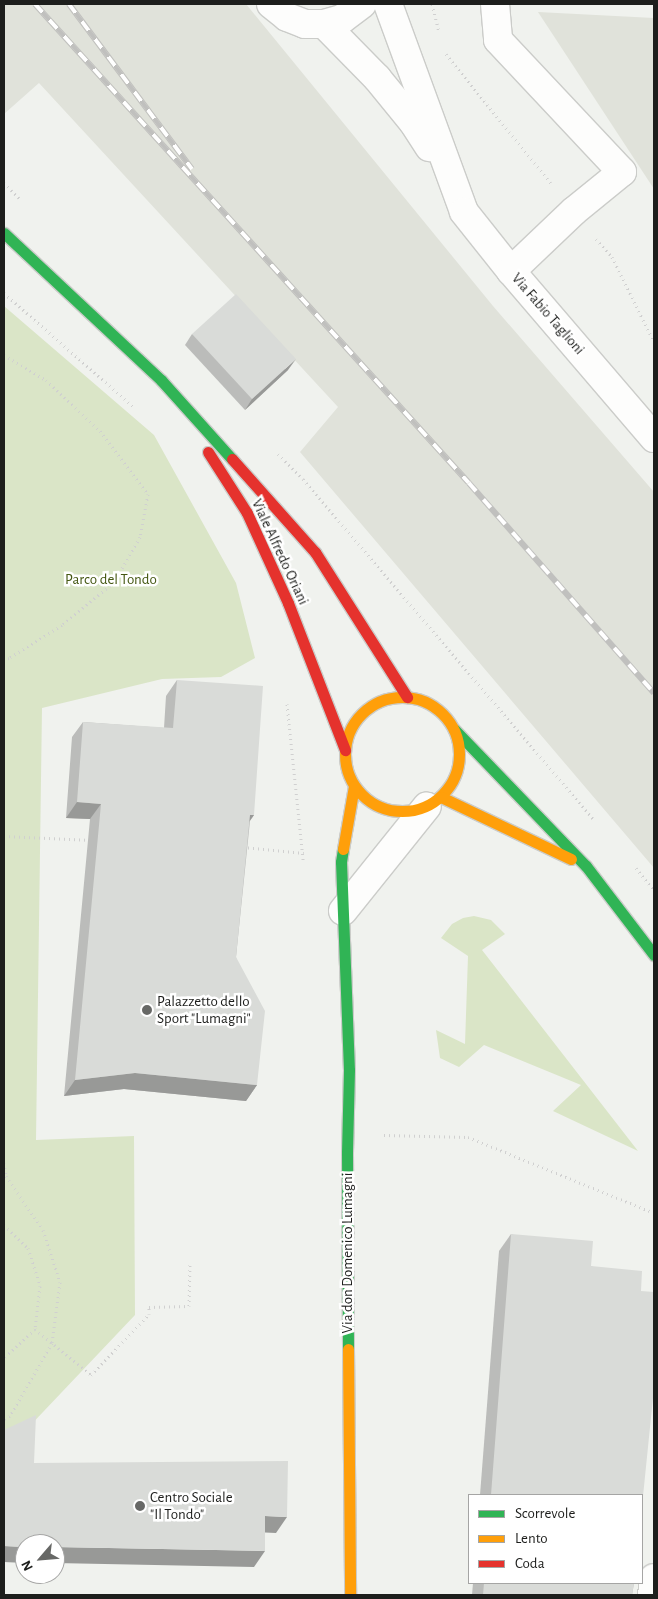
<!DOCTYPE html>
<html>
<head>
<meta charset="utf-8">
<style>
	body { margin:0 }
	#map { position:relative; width:658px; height:1599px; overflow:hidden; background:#f0f2ee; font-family:"Alegreya Sans",sans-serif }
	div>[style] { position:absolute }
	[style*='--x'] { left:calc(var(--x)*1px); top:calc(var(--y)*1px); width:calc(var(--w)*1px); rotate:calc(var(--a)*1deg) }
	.built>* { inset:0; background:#e0e2da }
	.green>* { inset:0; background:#dae5c7 }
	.path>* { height:3px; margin-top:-1.5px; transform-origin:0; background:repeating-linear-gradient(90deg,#d0d0d0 0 1px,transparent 0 5px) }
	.roads { filter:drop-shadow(1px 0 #cbccc9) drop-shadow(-1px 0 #cbccc9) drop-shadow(0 1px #cbccc9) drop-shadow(0 -1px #cbccc9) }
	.street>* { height:28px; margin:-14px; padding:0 14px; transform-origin:14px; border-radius:14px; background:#fdfdfc }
	.fast>* { height:11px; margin:-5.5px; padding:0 5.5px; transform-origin:5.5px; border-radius:5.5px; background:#30b455 }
	.slow>* { height:11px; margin:-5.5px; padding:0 5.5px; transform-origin:5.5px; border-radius:5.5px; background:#ff9f0a }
	.slow>.ring { margin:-5.5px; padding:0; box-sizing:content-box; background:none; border:11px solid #ff9f0a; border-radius:50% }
	.jam>* { height:11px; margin:-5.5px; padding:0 5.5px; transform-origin:5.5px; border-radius:5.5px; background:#e5322d }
	.rail>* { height:5.5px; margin-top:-2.75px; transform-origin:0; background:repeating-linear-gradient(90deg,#fff 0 11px,#c0c0be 0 22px); box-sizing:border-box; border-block:1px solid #c0c0be }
	.wall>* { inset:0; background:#bbbcba }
	.shaded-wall>* { inset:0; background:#989997 }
	.building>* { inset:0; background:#d9dbd8 }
	.dots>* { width:14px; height:14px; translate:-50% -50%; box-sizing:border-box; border:2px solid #fff; border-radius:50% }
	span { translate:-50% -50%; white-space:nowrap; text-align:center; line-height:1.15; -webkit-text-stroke:5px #fff; paint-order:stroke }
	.street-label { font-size:15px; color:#1d1e1c }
	.park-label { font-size:15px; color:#455813 }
	.poi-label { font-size:15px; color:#1d1e1c }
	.left { translate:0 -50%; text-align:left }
	.frame { position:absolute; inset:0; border:5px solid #1d1e1c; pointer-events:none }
	.legend { position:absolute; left:468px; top:1494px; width:175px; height:90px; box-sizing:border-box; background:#fff; border:1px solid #a5a5a4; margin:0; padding:6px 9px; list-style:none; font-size:15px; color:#1d1e1c }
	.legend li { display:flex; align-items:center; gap:10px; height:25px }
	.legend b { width:25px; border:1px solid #a5a5a4 }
	.north { position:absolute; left:15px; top:1534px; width:50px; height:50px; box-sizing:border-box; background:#fff; border:1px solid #a5a5a4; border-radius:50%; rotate:243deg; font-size:14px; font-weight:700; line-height:20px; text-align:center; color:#1d1e1c }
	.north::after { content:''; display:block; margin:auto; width:18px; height:22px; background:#676866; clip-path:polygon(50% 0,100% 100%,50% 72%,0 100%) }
</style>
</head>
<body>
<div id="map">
	<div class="built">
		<div style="clip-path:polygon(4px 4px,246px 4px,493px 306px,654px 492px,654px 868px,300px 452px,338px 407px,39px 83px,4px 114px)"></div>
		<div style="clip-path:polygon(538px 12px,654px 18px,654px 189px)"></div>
	</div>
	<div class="green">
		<div style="clip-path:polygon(4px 306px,154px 435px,236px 583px,255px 658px,221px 677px,162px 679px,42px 708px,36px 1140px,134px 1136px,135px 1315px,25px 1431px,4px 1441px)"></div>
		<div style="clip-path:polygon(474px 916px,491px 920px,505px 934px,482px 950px,638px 1151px,553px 1111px,581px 1085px,484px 1045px,459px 1067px,440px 1058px,436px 1030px,465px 1044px,468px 956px,441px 938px,452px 924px,463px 918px)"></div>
	</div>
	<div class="path">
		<div style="--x:432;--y:4;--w:29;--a:76"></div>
		<div style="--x:446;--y:54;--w:166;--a:50.9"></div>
		<div style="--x:4;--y:183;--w:24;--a:45"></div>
		<div style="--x:596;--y:239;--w:24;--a:48"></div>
		<div style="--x:612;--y:257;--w:95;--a:63.7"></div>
		<div style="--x:4;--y:293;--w:174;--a:41.3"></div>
		<div style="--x:4;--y:355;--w:49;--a:30.8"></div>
		<div style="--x:46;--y:380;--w:74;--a:43.4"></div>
		<div style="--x:100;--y:431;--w:79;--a:52.7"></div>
		<div style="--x:148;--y:494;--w:44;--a:100.5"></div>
		<div style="--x:140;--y:537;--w:52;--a:120"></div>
		<div style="--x:114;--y:582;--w:67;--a:140.4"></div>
		<div style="--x:62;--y:625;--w:62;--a:148.1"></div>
		<div style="--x:9;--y:658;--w:5;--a:169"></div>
		<div style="--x:278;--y:454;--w:35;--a:45"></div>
		<div style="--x:303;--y:479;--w:448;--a:49.5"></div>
		<div style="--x:287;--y:704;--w:157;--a:84.1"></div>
		<div style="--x:4;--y:836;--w:88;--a:2.6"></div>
		<div style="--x:243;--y:847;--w:61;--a:5.6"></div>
		<div style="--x:636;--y:868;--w:28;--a:51"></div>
		<div style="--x:384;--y:1135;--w:84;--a:1.4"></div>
		<div style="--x:468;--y:1137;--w:201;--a:22.2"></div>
		<div style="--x:4;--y:1163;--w:13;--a:81"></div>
		<div style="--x:6;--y:1176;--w:65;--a:55.6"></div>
		<div style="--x:43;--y:1230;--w:55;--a:71.9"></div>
		<div style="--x:60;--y:1282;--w:62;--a:97.5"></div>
		<div style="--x:52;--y:1343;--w:84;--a:119.9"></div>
		<div style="--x:10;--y:1416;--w:7;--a:153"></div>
		<div style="--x:4;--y:1225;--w:33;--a:44"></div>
		<div style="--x:28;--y:1248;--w:40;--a:72"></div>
		<div style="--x:40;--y:1286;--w:43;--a:96.6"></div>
		<div style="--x:35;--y:1329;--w:42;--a:136.9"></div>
		<div style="--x:35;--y:1329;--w:72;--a:39.4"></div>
		<div style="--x:91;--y:1375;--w:84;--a:-46.4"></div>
		<div style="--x:149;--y:1314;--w:7;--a:-90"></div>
		<div style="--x:149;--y:1307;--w:40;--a:-1.4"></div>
		<div style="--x:189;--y:1306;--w:43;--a:-88.7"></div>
	</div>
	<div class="roads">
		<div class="street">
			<div style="--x:271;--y:4;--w:21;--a:39"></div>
			<div style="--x:287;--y:17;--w:19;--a:21"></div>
			<div style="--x:305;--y:24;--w:19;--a:0"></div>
			<div style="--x:324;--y:24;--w:19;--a:-16"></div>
			<div style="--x:342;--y:19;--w:25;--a:-37"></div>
			<div style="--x:388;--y:4;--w:221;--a:69.9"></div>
			<div style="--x:464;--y:212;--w:75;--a:51.5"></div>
			<div style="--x:511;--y:271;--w:220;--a:49.4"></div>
			<div style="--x:495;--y:4;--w:36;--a:85"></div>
			<div style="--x:498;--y:40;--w:181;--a:46.8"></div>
			<div style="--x:622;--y:172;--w:62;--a:140.9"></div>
			<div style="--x:574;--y:211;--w:87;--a:136.4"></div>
			<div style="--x:324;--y:24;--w:76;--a:45.5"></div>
			<div style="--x:377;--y:78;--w:57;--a:50.7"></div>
			<div style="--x:413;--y:122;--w:30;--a:57"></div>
			<div style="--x:343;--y:911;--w:134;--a:-51.3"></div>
			<div style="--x:652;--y:1595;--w:17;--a:-83"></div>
		</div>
		<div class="fast">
			<div style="--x:4;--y:233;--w:215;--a:43.1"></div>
			<div style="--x:161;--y:380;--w:106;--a:48.1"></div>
			<div style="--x:454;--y:729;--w:190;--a:46.1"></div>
			<div style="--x:586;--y:866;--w:112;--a:52.6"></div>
			<div style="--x:343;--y:849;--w:13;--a:99"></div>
			<div style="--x:341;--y:862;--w:208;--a:87.8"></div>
			<div style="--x:349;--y:1070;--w:83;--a:91.4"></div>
			<div style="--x:347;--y:1153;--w:196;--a:89.7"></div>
		</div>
		<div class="slow">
			<div class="ring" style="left:345px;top:697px;width:103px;height:103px"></div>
			<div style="--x:441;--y:797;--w:144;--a:25.5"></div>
			<div style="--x:343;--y:849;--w:64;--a:-80.1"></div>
			<div style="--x:348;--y:1349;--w:246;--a:89.5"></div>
		</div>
		<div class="jam">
			<div style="--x:208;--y:452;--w:72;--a:57.4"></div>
			<div style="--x:247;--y:513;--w:99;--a:65.5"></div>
			<div style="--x:288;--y:603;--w:158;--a:68.8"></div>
			<div style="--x:232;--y:459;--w:125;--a:48.3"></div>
			<div style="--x:315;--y:552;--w:172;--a:57.6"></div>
		</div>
	</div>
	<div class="rail">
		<div style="--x:35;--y:4;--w:646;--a:47.82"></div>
		<div style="--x:469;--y:483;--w:280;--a:48.6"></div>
		<div style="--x:69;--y:4;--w:206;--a:53.3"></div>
	</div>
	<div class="wall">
		<div style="clip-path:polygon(192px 334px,288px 370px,245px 410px,185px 345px)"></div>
		<div style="clip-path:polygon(177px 680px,254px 815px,250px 821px,236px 957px,257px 1085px,246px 1101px,124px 1089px,64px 1096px,90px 819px,66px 818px,72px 737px,83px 722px,164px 728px,166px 696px)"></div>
		<div style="clip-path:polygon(511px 1234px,591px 1266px,641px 1291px,642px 1495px,480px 1495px,499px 1251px)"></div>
		<div style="clip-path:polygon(473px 1583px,634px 1583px,632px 1595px,472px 1595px)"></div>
	</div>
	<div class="shaded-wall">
		<div style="clip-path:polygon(296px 359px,288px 370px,245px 410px,252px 399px)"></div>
		<div style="clip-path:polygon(77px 802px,101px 804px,90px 819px,66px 818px)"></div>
		<div style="clip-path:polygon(250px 815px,254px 815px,243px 830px)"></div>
		<div style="clip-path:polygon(135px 1073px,257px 1085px,246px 1101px,124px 1089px,64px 1096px,75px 1080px)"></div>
		<div style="clip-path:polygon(265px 1516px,287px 1517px,276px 1533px,254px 1532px)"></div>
		<div style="clip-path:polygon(4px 1546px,25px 1547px,25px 1563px,4px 1562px)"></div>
		<div style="clip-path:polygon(55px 1547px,265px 1551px,254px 1567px,55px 1563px)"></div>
	</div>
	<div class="building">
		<div style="clip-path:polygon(236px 294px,296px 359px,252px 399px,192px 334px)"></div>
		<div style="clip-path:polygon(177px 680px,263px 686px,254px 815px,250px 815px,236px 957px,265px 1011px,257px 1085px,135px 1073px,75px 1080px,101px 804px,77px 802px,83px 722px,173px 728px)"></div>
		<div style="clip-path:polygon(511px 1234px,593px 1241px,591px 1266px,642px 1271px,641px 1291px,654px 1292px,654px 1388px,642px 1506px,642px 1495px,491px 1495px)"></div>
		<div style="clip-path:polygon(36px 1415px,34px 1463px,288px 1461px,287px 1517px,265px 1516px,265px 1551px,55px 1547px,55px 1544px,25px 1544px,25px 1547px,4px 1546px,4px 1430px)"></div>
		<div style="clip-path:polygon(484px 1583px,634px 1583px,632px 1595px,483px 1595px)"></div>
	</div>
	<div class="dots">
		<div style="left:147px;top:1010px;background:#676866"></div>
		<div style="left:140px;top:1506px;background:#676866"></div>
	</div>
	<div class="street-label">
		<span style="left:548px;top:314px;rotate:49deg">Via Fabio Taglioni</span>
		<span style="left:280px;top:552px;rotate:65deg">Viale Alfredo Oriani</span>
		<span style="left:348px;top:1253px;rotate:-90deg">Via don Domenico Lumagni</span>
	</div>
	<div class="park-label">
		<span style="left:111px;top:580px">Parco del Tondo</span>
	</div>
	<div class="poi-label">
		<span class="left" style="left:157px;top:1010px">Palazzetto dello<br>Sport "Lumagni"</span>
		<span class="left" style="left:150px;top:1506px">Centro Sociale<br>"Il Tondo"</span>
	</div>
	<div class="frame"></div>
	<ul class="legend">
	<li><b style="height:6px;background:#30b455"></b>Scorrevole</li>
	<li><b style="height:6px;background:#ff9f0a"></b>Lento</li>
	<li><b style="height:6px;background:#e5322d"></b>Coda</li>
	</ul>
	<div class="north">N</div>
</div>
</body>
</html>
